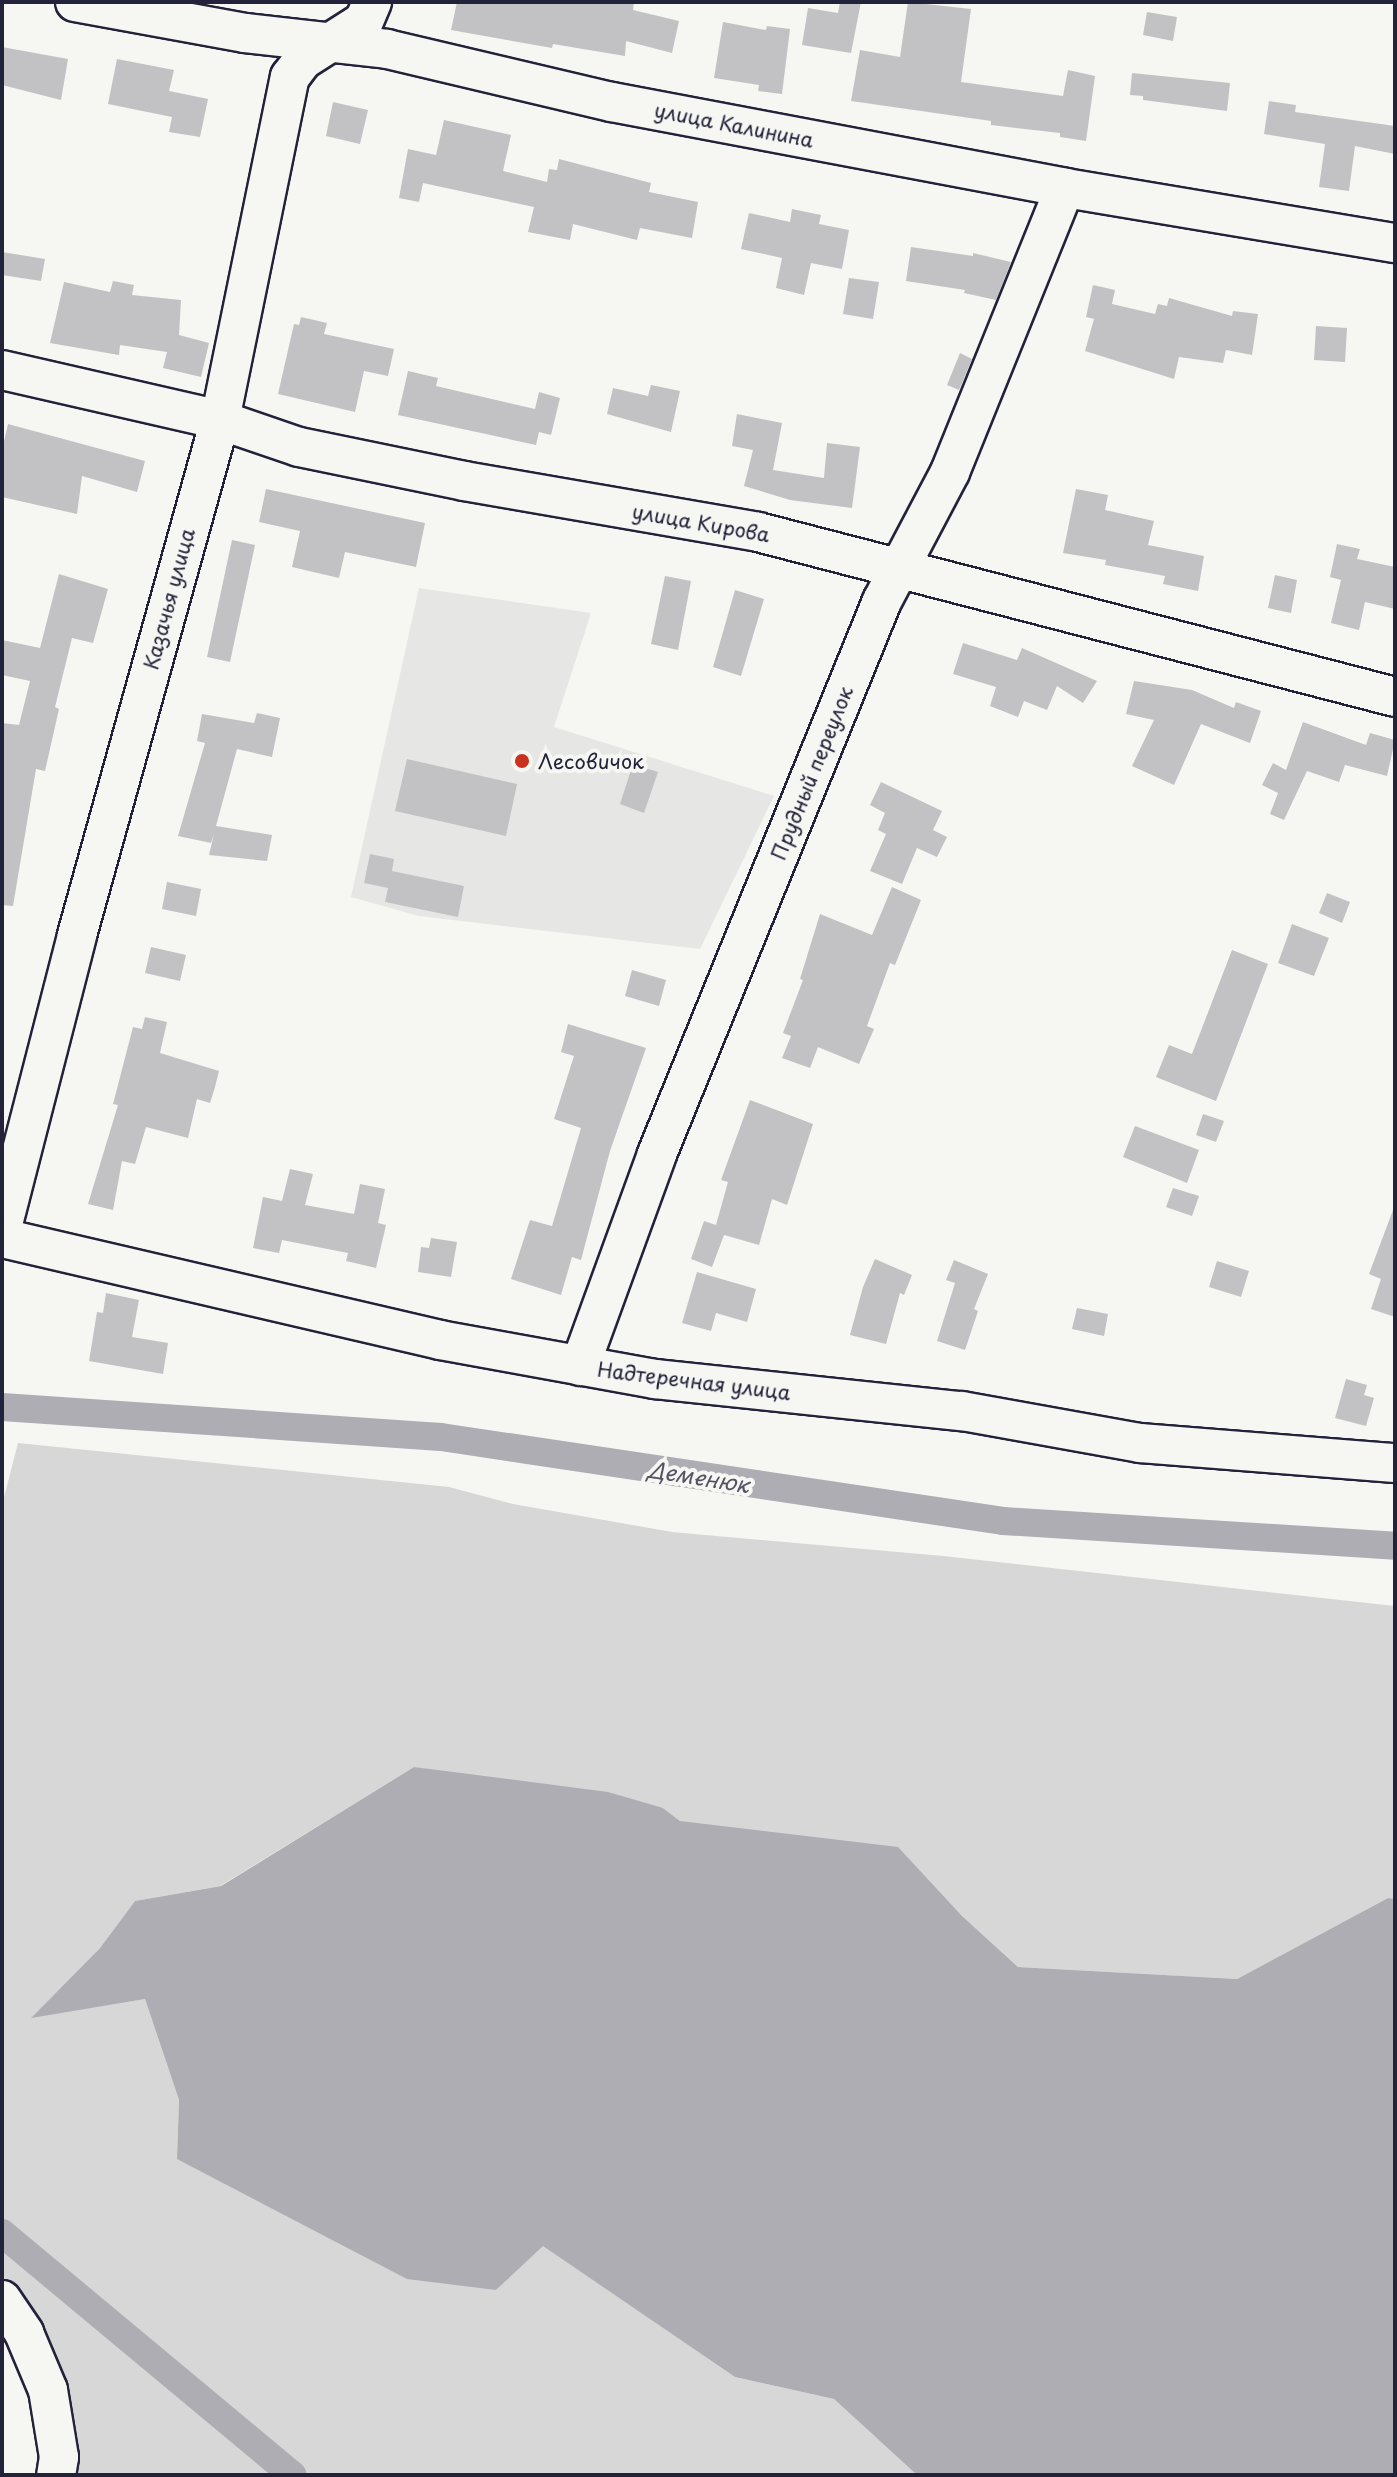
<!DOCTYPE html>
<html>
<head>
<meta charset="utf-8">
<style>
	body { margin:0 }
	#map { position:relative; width:1397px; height:2477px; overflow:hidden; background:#f6f6f2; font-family:"Playpen Sans",sans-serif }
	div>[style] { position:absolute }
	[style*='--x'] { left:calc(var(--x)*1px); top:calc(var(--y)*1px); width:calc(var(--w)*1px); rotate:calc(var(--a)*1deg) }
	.built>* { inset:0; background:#e6e6e4 }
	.green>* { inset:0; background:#d7d7d7 }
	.water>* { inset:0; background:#adadb3 }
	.canal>* { height:28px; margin:-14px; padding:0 14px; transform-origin:14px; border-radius:14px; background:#adadb3 }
	.building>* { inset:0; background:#c2c2c4 }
	.roads { filter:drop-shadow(2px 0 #22223b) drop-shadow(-2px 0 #22223b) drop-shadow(0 2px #22223b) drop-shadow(0 -2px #22223b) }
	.minor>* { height:38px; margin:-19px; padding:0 19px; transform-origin:19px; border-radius:19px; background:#f6f6f2 }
	.dots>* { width:22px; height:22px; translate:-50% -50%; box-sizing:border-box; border:4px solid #f6f6f2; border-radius:50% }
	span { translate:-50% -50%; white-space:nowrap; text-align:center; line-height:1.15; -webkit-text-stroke:8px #f6f6f2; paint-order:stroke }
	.street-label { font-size:20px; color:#22223b }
	.poi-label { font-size:20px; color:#22223b }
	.left { translate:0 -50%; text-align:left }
	.water-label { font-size:22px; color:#535365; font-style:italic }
	.frame { position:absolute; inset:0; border:4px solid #22223b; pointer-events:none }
</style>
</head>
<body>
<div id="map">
	<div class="built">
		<div style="clip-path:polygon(419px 588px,591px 613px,554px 727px,774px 796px,700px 949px,419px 916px,351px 897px)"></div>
	</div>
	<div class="green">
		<div style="clip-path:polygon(18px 1443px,449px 1487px,513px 1504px,672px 1532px,943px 1556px,1395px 1606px,1395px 1899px,1388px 1898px,1237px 1979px,1018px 1967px,961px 1915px,680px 1821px,663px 1808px,414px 1767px,220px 1886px,135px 1901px,100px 1948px,32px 2017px,145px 1999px,179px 2100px,177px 2159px,496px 2290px,543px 2245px,735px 2377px,834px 2399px,917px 2475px,56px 2475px,2px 2300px,2px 1505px)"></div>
	</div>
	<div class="water">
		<div style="clip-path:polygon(414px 1767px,608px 1792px,663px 1808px,680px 1821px,898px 1847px,961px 1915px,1018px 1967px,1237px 1979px,1388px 1898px,1395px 1899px,1395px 2475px,917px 2475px,834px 2399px,735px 2377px,543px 2246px,496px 2290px,407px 2279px,177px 2159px,179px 2100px,145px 1999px,31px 2018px,100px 1948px,135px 1901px,221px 1886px)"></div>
	</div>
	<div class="canal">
		<div style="--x:2;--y:1407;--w:440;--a:3.9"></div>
		<div style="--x:441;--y:1437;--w:568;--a:8.5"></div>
		<div style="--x:1003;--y:1521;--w:393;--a:3.6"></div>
		<div style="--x:2;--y:2233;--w:378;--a:39.8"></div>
	</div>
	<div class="building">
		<div style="clip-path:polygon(457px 2px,634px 2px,633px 10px,679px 21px,672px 53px,626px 41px,625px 56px,553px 44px,552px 48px,451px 30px)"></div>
		<div style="clip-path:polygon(840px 2px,861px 2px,851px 53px,802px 45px,808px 8px,838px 13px)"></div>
		<div style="clip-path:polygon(908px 2px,971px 9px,961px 82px,1063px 96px,1068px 70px,1095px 76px,1086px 141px,1060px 137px,1060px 133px,991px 125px,991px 121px,851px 101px,860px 50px,900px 57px)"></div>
		<div style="clip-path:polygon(1147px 12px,1177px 17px,1173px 41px,1143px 35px)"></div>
		<div style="clip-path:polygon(723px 22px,766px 30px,767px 26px,790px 29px,782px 94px,758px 91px,759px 85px,714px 78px)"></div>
		<div style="clip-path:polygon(2px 47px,68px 59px,61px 100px,2px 85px)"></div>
		<div style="clip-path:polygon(117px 59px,174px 70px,169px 91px,208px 99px,200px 137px,169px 132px,172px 117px,108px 104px)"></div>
		<div style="clip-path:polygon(1132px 73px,1230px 83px,1227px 111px,1143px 100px,1143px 96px,1130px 95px)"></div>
		<div style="clip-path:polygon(1269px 101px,1296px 105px,1295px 112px,1395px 126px,1395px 154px,1355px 146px,1349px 191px,1319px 187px,1325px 144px,1264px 134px)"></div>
		<div style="clip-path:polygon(333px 102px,368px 110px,360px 144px,326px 136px)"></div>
		<div style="clip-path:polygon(444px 120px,511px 135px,503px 171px,547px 182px,549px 169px,557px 170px,559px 159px,651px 183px,649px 192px,698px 202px,692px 238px,640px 228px,637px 240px,573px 224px,570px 240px,528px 232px,534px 207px,423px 183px,419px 202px,399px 198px,408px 149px,436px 155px)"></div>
		<div style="clip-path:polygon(792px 209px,821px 215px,819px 224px,849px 230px,842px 269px,811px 263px,804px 295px,776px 288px,782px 258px,741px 249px,749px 213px,790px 222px)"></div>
		<div style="clip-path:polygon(911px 247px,973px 256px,973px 253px,1011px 262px,996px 300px,964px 293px,965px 290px,906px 281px)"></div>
		<div style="clip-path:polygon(2px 252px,45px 259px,41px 281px,2px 275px)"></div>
		<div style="clip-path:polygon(849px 278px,879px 282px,873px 319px,843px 314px)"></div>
		<div style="clip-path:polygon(113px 281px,134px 285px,132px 295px,181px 300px,179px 335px,209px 343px,201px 377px,163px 368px,167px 352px,120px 345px,119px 355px,50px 343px,64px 282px,110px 292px)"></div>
		<div style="clip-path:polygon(1093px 285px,1115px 290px,1112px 304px,1155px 314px,1158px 304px,1167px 306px,1169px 298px,1232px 316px,1233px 311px,1258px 314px,1252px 355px,1226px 350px,1223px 363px,1179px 357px,1174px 379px,1085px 351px,1094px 319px,1086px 317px)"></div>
		<div style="clip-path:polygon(301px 317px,327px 323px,324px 334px,394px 349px,388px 376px,364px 371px,355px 412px,278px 394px,294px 324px,299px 325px)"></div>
		<div style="clip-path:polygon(1316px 326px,1347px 328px,1345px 362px,1314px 360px)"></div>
		<div style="clip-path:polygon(960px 353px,972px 359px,959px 390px,947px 385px)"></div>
		<div style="clip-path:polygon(408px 371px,438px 378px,436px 386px,535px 409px,539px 392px,560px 398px,551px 435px,539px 432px,536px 445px,398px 415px)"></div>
		<div style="clip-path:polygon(651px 385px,680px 391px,671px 432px,607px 414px,613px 388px,648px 396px)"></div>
		<div style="clip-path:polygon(737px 414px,782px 423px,773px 470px,824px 478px,827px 443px,860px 447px,852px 508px,790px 500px,744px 486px,753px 450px,732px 446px)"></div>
		<div style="clip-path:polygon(8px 424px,145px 461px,137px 492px,82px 476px,77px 514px,2px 497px,2px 450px)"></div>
		<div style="clip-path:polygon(266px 489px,425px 523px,416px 567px,345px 552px,339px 578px,292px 567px,300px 531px,259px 522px)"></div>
		<div style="clip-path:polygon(1076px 489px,1108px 495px,1105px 510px,1154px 521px,1148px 545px,1204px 556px,1198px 591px,1163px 584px,1165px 576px,1105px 565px,1106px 560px,1063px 553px)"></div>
		<div style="clip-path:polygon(232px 540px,255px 545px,230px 662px,207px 657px)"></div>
		<div style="clip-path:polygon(1337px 544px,1360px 549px,1357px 559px,1395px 567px,1395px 609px,1365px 602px,1359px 630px,1331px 623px,1341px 580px,1330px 577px)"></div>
		<div style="clip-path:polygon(59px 574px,108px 589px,93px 643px,72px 638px,55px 707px,59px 709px,45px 771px,36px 769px,13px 906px,2px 905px,2px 723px,19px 725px,30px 681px,2px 675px,2px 640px,40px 648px)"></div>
		<div style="clip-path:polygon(1275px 575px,1297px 580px,1291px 613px,1268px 608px)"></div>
		<div style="clip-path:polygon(665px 576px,691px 581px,678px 650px,651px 644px)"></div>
		<div style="clip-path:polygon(735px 590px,764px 599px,741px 676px,713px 667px)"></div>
		<div style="clip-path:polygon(963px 643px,1017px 660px,1022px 648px,1097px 681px,1083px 703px,1057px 686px,1047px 710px,1024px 701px,1018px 717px,990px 706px,996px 687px,953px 674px)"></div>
		<div style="clip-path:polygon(1134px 681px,1192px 690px,1234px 708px,1236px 702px,1261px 711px,1250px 743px,1201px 724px,1174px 785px,1132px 766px,1154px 720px,1126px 714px)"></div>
		<div style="clip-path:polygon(257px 713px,280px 718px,272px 757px,237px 749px,216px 826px,272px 835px,267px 861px,209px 855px,214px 834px,211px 843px,178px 836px,205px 743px,197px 741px,202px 714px,254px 723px)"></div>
		<div style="clip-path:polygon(1303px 722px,1366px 745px,1370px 733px,1395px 740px,1387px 776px,1345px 765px,1339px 782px,1307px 771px,1284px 820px,1270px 814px,1278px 793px,1262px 785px,1273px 763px,1286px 770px)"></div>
		<div style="clip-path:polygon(407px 759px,517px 784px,506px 836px,395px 811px)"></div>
		<div style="clip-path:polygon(633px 764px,658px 772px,644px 813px,620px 804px)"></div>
		<div style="clip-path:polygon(881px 782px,942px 811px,933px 830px,947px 837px,937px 857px,917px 848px,902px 884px,870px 871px,886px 834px,878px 830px,885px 813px,870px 805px)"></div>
		<div style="clip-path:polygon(370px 854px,394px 859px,392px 871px,464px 886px,458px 917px,385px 902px,391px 874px,388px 888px,364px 883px)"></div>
		<div style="clip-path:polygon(167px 882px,201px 889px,196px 916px,162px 909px)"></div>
		<div style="clip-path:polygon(892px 887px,921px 900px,895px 965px,890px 963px,867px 1026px,874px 1029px,859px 1064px,818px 1047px,810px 1068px,782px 1058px,791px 1036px,783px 1033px,803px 980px,800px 979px,820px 914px,872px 935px)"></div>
		<div style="clip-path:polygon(1327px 893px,1350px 902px,1342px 923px,1319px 913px)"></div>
		<div style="clip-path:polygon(1292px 924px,1329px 938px,1314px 976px,1278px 963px)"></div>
		<div style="clip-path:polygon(151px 947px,186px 955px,180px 981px,145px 973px)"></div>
		<div style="clip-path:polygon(1232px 950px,1268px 964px,1216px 1101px,1156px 1077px,1169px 1045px,1192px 1054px)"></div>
		<div style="clip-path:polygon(632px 970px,666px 980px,659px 1006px,625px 996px)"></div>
		<div style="clip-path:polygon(145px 1017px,167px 1022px,160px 1053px,219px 1071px,215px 1087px,210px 1103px,197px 1099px,188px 1138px,146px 1127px,135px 1164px,122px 1161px,113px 1210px,88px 1204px,118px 1105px,113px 1104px,133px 1027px,142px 1029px)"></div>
		<div style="clip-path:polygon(568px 1024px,646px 1048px,610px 1151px,581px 1260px,572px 1257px,561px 1295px,511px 1279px,530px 1220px,552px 1226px,581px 1128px,554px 1119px,574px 1056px,561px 1052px)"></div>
		<div style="clip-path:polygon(750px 1100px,813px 1124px,787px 1205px,772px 1199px,759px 1245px,724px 1235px,712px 1267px,691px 1259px,704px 1221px,716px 1225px,728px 1182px,721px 1180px)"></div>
		<div style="clip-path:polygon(1203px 1114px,1224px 1121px,1216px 1142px,1196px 1135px)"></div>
		<div style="clip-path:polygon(1135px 1126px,1199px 1150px,1187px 1183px,1123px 1157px)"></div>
		<div style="clip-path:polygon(290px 1169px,313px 1174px,305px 1205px,354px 1214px,360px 1184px,385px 1189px,378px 1223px,386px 1225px,376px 1268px,346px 1261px,348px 1253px,282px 1240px,279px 1253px,253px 1248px,263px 1197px,282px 1201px)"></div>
		<div style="clip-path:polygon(1173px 1188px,1199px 1196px,1192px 1216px,1166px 1207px)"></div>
		<div style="clip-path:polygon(1393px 1210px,1395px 1211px,1395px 1317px,1371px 1309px,1381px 1279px,1369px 1274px)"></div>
		<div style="clip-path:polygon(431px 1238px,457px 1242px,451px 1277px,418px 1272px,421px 1247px,429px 1248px)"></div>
		<div style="clip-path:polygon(875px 1259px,912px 1275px,904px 1295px,900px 1293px,886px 1344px,850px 1335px,863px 1287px)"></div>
		<div style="clip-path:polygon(954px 1260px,988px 1274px,974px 1309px,978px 1311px,965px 1350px,937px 1341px,955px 1283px,946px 1280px)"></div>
		<div style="clip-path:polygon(1217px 1261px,1249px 1271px,1241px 1297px,1209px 1287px)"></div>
		<div style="clip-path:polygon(697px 1272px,756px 1289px,747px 1322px,716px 1313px,711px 1331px,682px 1323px)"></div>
		<div style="clip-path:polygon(106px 1293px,139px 1300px,132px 1337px,168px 1343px,163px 1374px,89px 1361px,97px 1312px,103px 1313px)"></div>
		<div style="clip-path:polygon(1077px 1308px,1108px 1314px,1104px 1336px,1072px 1329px)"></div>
		<div style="clip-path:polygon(1346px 1379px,1367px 1385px,1364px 1395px,1374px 1398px,1366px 1426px,1335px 1418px)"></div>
	</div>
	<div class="roads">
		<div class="minor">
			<div style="--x:75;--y:2;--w:173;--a:10.3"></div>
			<div style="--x:245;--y:33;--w:143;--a:6.4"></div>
			<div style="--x:387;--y:49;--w:231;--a:13.3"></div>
			<div style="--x:612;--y:102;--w:461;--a:10.7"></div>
			<div style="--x:1065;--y:188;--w:335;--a:9.5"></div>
			<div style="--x:2;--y:370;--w:224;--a:12.9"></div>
			<div style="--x:220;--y:420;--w:83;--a:18.9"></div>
			<div style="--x:299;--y:447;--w:168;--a:11.6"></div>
			<div style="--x:464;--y:481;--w:298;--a:9.8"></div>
			<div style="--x:758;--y:532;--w:658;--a:14.52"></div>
			<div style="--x:2;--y:1228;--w:302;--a:-75.6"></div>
			<div style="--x:77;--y:935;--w:534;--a:-74.48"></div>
			<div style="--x:220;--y:420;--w:350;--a:-78.5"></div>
			<div style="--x:290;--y:77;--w:21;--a:-53"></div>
			<div style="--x:303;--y:60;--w:72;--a:-32.6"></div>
			<div style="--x:364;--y:21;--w:21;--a:-67"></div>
			<div style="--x:2;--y:1238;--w:450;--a:13.1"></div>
			<div style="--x:440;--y:1340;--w:219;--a:10.3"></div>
			<div style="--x:655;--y:1379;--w:309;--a:6"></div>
			<div style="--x:962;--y:1411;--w:181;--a:10.2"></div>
			<div style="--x:1140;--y:1443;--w:256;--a:4.5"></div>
			<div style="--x:580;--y:1366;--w:226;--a:-70"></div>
			<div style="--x:657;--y:1154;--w:597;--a:-67.86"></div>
			<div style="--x:882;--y:601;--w:146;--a:-62.2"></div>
			<div style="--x:950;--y:472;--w:306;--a:-68"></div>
			<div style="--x:2;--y:2300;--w:40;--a:56"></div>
			<div style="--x:24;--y:2333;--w:62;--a:67.2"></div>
			<div style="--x:48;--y:2390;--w:68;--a:80.7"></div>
			<div style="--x:59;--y:2457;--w:18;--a:99"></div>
		</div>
	</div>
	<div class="dots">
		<div style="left:522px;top:761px;background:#c8321e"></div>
	</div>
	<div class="street-label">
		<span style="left:734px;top:125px;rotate:11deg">улица Калинина</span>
		<span style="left:701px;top:523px;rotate:10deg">улица Кирова</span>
		<span style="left:169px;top:599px;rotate:-75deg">Казачья улица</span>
		<span style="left:812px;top:773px;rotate:-68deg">Прудный переулок</span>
		<span style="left:694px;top:1381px;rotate:7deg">Надтеречная улица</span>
	</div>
	<div class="poi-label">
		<span class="left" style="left:538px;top:761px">Лесовичок</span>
	</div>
	<div class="water-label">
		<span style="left:699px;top:1476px;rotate:9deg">Деменюк</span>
	</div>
	<div class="frame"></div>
</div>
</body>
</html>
